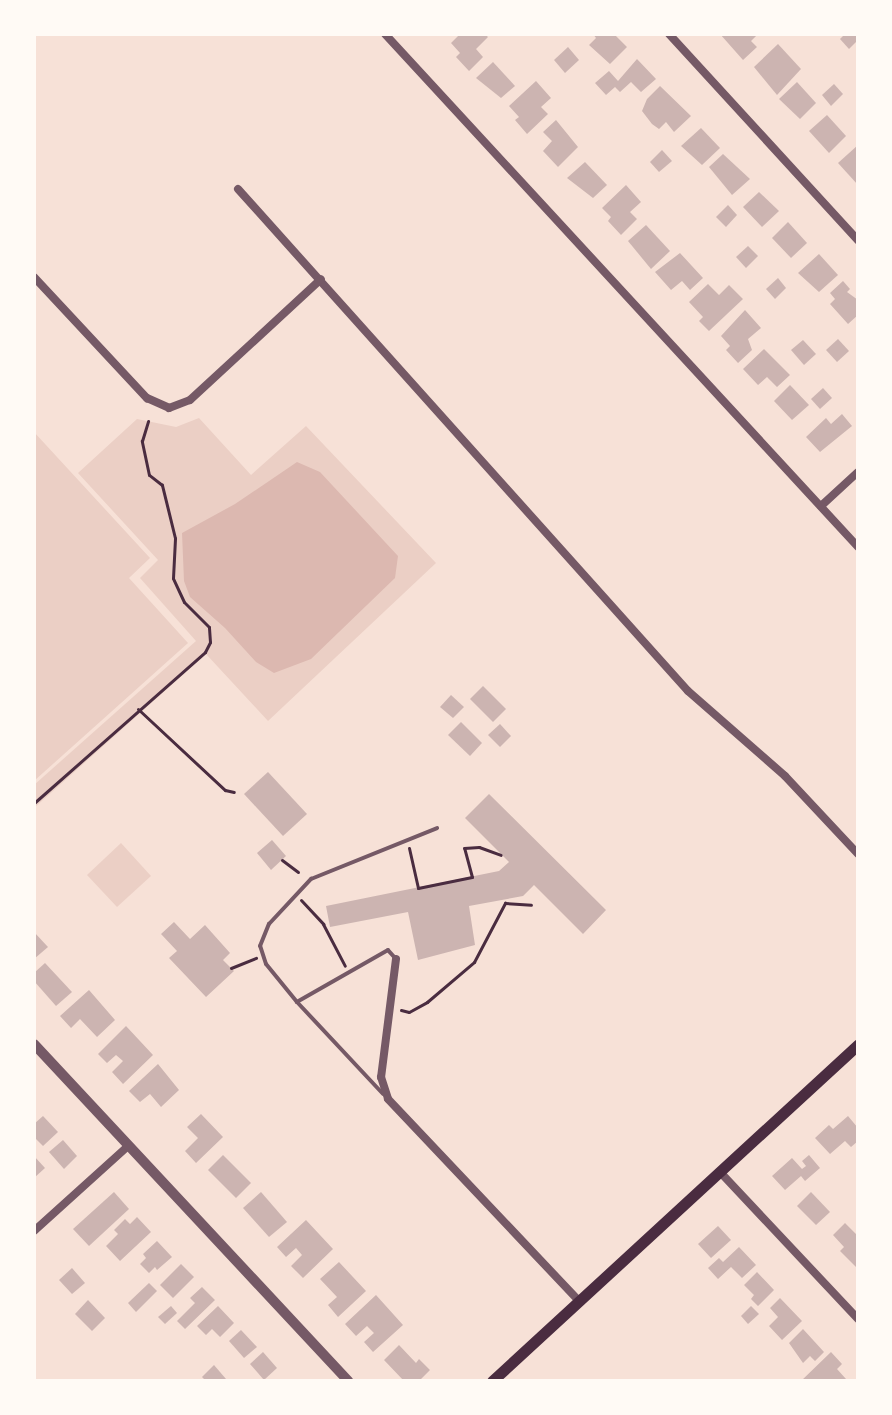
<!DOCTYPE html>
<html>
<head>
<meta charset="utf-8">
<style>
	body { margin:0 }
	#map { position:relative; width:892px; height:1415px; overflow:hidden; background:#f7e1d7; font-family:Signika,sans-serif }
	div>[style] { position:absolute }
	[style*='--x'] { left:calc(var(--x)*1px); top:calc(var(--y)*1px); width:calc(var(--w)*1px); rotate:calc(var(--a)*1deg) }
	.green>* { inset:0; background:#ebcfc5 }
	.water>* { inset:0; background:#dcb8b0 }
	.building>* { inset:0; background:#ccb4b1 }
	.path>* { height:3px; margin:-1.5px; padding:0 1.5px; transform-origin:1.5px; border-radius:1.5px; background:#4a2c40 }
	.service>* { height:4px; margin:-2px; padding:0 2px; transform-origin:2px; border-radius:2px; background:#755966 }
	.minor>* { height:8px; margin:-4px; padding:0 4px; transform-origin:4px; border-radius:4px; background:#755966 }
	.tertiary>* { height:10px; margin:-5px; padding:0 5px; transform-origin:5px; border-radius:5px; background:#755966 }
	.secondary>* { height:11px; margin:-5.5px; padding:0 5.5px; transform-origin:5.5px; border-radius:5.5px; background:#4a2c40 }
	span { translate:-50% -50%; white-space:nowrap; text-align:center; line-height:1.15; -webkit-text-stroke:8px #fffaf5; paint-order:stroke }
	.frame { position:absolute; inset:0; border:36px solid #fffaf5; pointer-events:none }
</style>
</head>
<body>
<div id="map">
	<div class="green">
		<div style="clip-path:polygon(199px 418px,251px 475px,306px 426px,436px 563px,268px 721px,206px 654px,34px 808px,34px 785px,196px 641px,140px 578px,158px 560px,78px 473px,137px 419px,176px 427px)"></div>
		<div style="clip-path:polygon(34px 432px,150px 558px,129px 578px,188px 643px,34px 781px)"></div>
		<div style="clip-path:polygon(121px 843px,151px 876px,117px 907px,87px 875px)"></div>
	</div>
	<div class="water">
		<div style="clip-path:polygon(297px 462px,320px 472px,398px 556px,395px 578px,311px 659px,274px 673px,256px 662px,225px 628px,190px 597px,184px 581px,182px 533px,235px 504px)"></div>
	</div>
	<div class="building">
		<div style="clip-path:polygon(460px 34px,485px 34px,488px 37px,476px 49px,483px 57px,469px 71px,456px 57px,460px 53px,451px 43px)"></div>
		<div style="clip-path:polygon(593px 34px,614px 34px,627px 47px,610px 64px,589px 45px,596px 38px)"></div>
		<div style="clip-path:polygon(720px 34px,758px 34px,751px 41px,757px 47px,743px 60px)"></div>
		<div style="clip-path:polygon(845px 34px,858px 35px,858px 40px,849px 49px,840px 39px)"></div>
		<div style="clip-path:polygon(778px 44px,801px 69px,777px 95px,754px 67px)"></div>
		<div style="clip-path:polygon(568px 47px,579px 60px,565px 73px,554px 60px)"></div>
		<div style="clip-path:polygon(637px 59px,656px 79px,641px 92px,631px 82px,620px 92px,615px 87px,606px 95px,595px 83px,609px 71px,618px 81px)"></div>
		<div style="clip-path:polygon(493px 62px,515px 86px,501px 98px,476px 78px)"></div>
		<div style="clip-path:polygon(536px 81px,551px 98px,541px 107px,548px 114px,527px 134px,515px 120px,519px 117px,509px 106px)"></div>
		<div style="clip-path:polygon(797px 82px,816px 103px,800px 119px,779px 99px)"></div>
		<div style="clip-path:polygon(834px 84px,843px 94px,831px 106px,822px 95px)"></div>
		<div style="clip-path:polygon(660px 86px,691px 116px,674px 132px,666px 122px,659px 129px,652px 124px,642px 111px,647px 99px)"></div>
		<div style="clip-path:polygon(827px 115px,846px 136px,829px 153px,809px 131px)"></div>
		<div style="clip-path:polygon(556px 120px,578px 147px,558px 167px,543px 151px,552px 141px,543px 132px)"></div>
		<div style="clip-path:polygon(701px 128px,720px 148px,702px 165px,681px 146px)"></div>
		<div style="clip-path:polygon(858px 145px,858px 185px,838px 163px)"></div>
		<div style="clip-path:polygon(662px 150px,672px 161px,659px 172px,650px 162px)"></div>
		<div style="clip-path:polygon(723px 154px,750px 179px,732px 195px,709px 167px)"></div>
		<div style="clip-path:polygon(585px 162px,607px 185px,593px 198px,567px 178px)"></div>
		<div style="clip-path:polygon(626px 185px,641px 202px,630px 212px,637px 219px,621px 235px,608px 221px,611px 217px,602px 208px)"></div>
		<div style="clip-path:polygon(759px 192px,779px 211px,762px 227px,743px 207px)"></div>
		<div style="clip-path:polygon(728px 205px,737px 215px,726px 227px,716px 217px)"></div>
		<div style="clip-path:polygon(788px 222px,807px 243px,791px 258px,772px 238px)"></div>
		<div style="clip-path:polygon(646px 225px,670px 251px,651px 269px,628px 241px)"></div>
		<div style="clip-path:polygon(748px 246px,758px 256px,746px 268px,736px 257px)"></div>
		<div style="clip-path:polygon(680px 253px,703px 278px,690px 290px,682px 281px,671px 290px,655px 272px)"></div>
		<div style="clip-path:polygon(819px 254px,838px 275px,819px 292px,798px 273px)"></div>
		<div style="clip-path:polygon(778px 278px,786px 288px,775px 299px,766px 289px)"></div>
		<div style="clip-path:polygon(843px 281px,850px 289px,847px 292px,858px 300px,858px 315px,848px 324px,830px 304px,835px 299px,830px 293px)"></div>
		<div style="clip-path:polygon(708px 284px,719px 295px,729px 285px,743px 299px,709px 331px,699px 321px,703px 317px,689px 302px)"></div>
		<div style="clip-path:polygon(745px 310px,761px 328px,748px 339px,752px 350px,738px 363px,726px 350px,730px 346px,721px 336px)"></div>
		<div style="clip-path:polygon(838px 339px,849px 351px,837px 362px,826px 350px)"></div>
		<div style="clip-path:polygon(803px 340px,816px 354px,804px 365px,791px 350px)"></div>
		<div style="clip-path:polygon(764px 349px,790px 375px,777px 387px,767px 377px,758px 385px,743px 369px)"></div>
		<div style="clip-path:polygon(790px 385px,809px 405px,792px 420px,774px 401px)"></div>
		<div style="clip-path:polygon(823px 388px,832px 398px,820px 409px,811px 399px)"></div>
		<div style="clip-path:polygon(842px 414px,852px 426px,820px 452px,806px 437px,826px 418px,831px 424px)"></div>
		<div style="clip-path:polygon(483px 686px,506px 709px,493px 722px,470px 699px)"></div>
		<div style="clip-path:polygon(451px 695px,464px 707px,453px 718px,440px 707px)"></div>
		<div style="clip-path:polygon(461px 722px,482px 743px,470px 756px,448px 735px)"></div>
		<div style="clip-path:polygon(500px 724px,511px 736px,500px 747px,488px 735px)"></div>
		<div style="clip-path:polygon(268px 772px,307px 814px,283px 836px,244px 794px)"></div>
		<div style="clip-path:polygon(489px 794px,606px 910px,583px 934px,534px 885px,523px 896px,469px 906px,475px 945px,418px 960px,408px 912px,330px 927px,326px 906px,499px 871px,509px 862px,465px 818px)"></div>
		<div style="clip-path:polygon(272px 840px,286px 856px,271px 870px,257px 853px)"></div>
		<div style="clip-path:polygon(174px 922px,190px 939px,205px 925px,230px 953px,223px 960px,234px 971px,206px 997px,169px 958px,177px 951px,161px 934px)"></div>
		<div style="clip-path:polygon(34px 932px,48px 947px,34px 959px)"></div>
		<div style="clip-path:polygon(45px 963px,72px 992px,56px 1006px,34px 981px,34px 973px)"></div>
		<div style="clip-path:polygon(89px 990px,115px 1020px,97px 1037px,80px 1019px,71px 1028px,60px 1016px)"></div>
		<div style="clip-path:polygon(126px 1026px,153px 1055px,123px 1084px,112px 1072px,123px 1061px,116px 1055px,107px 1063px,98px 1054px)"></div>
		<div style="clip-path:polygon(158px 1064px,179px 1090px,161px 1107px,150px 1094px,140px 1102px,129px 1091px)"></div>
		<div style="clip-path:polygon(201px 1114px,223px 1137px,196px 1163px,185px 1151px,198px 1138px,187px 1127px)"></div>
		<div style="clip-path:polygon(43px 1116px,58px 1132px,43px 1146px,34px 1137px,34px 1124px)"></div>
		<div style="clip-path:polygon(848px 1116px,858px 1128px,858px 1141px,851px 1147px,845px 1141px,830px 1154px,815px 1138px,829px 1125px,833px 1129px)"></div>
		<div style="clip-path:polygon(63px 1140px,77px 1156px,64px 1169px,49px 1152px)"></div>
		<div style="clip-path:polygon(223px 1155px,251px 1183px,236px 1198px,208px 1170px)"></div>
		<div style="clip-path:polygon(809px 1155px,820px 1168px,805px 1181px,801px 1176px,785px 1190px,772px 1176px,792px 1158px,802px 1169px,806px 1166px,802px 1161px)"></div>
		<div style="clip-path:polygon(34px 1156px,45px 1168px,34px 1178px)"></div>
		<div style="clip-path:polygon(114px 1192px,129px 1209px,89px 1246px,73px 1229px)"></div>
		<div style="clip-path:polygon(261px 1192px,287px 1222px,269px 1237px,243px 1208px)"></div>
		<div style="clip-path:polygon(811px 1192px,830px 1212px,816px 1225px,797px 1206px)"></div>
		<div style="clip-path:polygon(137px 1217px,151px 1232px,120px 1261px,106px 1246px,118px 1234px,114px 1230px,125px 1219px,130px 1224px)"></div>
		<div style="clip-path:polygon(306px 1220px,333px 1249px,303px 1278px,291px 1266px,302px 1255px,296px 1248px,286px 1257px,277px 1247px)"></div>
		<div style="clip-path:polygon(845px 1223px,858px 1236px,858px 1269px,840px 1251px,844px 1247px,833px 1235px)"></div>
		<div style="clip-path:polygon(718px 1226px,731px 1240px,711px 1258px,698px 1244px)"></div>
		<div style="clip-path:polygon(157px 1241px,172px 1257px,157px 1270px,155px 1267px,149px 1273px,140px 1264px,146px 1258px,143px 1254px)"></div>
		<div style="clip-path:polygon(739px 1247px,756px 1265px,742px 1278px,731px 1267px,718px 1279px,708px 1268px,719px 1258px,723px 1262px)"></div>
		<div style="clip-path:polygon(339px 1262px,366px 1291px,338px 1317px,328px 1305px,337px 1297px,320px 1279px)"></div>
		<div style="clip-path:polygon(181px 1264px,194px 1277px,173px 1298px,160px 1285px)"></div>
		<div style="clip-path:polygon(72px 1268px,85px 1283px,72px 1294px,59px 1280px)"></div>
		<div style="clip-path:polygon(757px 1272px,774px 1290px,758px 1306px,751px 1299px,754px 1295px,744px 1285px)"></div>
		<div style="clip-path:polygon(149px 1283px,157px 1291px,136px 1312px,128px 1303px)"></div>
		<div style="clip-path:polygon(202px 1287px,215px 1300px,185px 1329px,177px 1321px,195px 1303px,190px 1298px)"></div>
		<div style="clip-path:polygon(376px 1295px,403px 1325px,373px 1352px,364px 1342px,374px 1333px,367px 1326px,356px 1336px,345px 1324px)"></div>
		<div style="clip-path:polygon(780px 1298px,802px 1321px,782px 1340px,769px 1326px,778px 1317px,770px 1308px)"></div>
		<div style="clip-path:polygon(88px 1300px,105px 1318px,92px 1331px,75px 1314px)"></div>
		<div style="clip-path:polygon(171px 1306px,177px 1313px,165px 1324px,158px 1317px)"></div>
		<div style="clip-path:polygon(218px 1306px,234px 1323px,220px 1337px,212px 1329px,206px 1335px,197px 1326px)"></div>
		<div style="clip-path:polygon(751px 1306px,759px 1314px,748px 1324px,741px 1316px)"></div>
		<div style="clip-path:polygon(803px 1329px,824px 1352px,815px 1361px,810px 1356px,803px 1363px,789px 1343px)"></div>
		<div style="clip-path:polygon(241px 1330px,257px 1347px,244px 1358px,229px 1341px)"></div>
		<div style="clip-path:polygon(399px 1345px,416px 1363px,419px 1359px,430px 1370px,419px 1381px,404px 1381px,384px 1360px)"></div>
		<div style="clip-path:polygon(263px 1352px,277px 1368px,264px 1380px,250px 1364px)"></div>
		<div style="clip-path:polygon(831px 1352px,842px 1364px,837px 1369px,846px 1379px,844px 1381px,801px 1381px)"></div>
		<div style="clip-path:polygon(214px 1365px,226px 1379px,224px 1381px,206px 1381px,202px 1377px)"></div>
	</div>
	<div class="path">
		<div style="--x:138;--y:709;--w:119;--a:43"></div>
		<div style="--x:225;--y:790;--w:9;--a:13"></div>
		<div style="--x:34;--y:803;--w:228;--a:-41.4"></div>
		<div style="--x:205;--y:652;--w:11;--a:-63"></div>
		<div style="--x:210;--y:642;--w:15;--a:-94"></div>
		<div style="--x:209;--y:627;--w:35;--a:-135"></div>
		<div style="--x:184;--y:602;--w:26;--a:-115"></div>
		<div style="--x:173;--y:578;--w:40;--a:-87.1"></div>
		<div style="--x:175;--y:538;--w:55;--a:-103.8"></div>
		<div style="--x:162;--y:485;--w:16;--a:-142"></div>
		<div style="--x:149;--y:475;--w:35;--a:-102"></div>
		<div style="--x:142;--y:441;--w:21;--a:-73"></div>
		<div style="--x:409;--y:848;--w:41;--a:77.3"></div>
		<div style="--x:418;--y:888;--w:55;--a:-11.5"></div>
		<div style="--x:472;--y:877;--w:30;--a:-105"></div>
		<div style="--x:464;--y:848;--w:15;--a:-4"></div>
		<div style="--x:479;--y:847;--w:23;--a:20"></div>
		<div style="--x:282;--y:860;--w:20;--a:37"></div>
		<div style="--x:301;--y:900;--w:33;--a:47"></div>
		<div style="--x:323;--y:924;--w:47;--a:62.4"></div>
		<div style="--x:231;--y:968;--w:27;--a:-22"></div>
		<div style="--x:401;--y:1010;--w:8;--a:14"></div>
		<div style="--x:409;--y:1012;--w:21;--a:-29"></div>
		<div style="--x:427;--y:1002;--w:62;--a:-40.4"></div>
		<div style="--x:474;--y:962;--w:67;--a:-62.3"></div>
		<div style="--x:505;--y:903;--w:26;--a:4"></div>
	</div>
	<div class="service">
		<div style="--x:396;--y:959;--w:12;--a:-132"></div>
		<div style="--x:388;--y:950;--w:105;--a:150.3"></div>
		<div style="--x:297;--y:1002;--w:49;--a:-129.2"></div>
		<div style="--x:266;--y:964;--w:19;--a:-108"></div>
		<div style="--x:260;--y:946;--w:24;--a:-68"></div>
		<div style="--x:269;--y:924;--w:62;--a:-47"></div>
		<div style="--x:311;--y:879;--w:136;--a:-22"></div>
		<div style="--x:297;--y:1002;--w:126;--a:46.9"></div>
	</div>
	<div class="minor">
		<div style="--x:385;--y:34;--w:698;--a:47.32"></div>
		<div style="--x:669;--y:34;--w:280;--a:47.5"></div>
		<div style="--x:238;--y:189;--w:674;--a:48.13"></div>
		<div style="--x:688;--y:691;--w:129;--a:41.2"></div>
		<div style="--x:785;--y:776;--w:107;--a:46.9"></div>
		<div style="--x:34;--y:277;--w:166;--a:47"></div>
		<div style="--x:147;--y:398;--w:24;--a:24"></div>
		<div style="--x:169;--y:408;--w:22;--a:-21"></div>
		<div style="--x:190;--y:400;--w:178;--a:-42.7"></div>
		<div style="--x:821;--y:506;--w:50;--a:-42.6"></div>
		<div style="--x:396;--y:959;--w:119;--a:97.2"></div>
		<div style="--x:381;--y:1077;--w:23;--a:72"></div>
		<div style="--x:388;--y:1099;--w:278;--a:46.6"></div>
		<div style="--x:720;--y:1172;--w:202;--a:46.8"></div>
		<div style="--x:34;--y:1231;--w:127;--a:-42.1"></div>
	</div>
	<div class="tertiary">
		<div style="--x:34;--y:1044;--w:461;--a:47"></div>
	</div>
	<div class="secondary">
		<div style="--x:492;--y:1381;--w:497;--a:-42.6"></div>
	</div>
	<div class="frame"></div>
</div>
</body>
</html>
